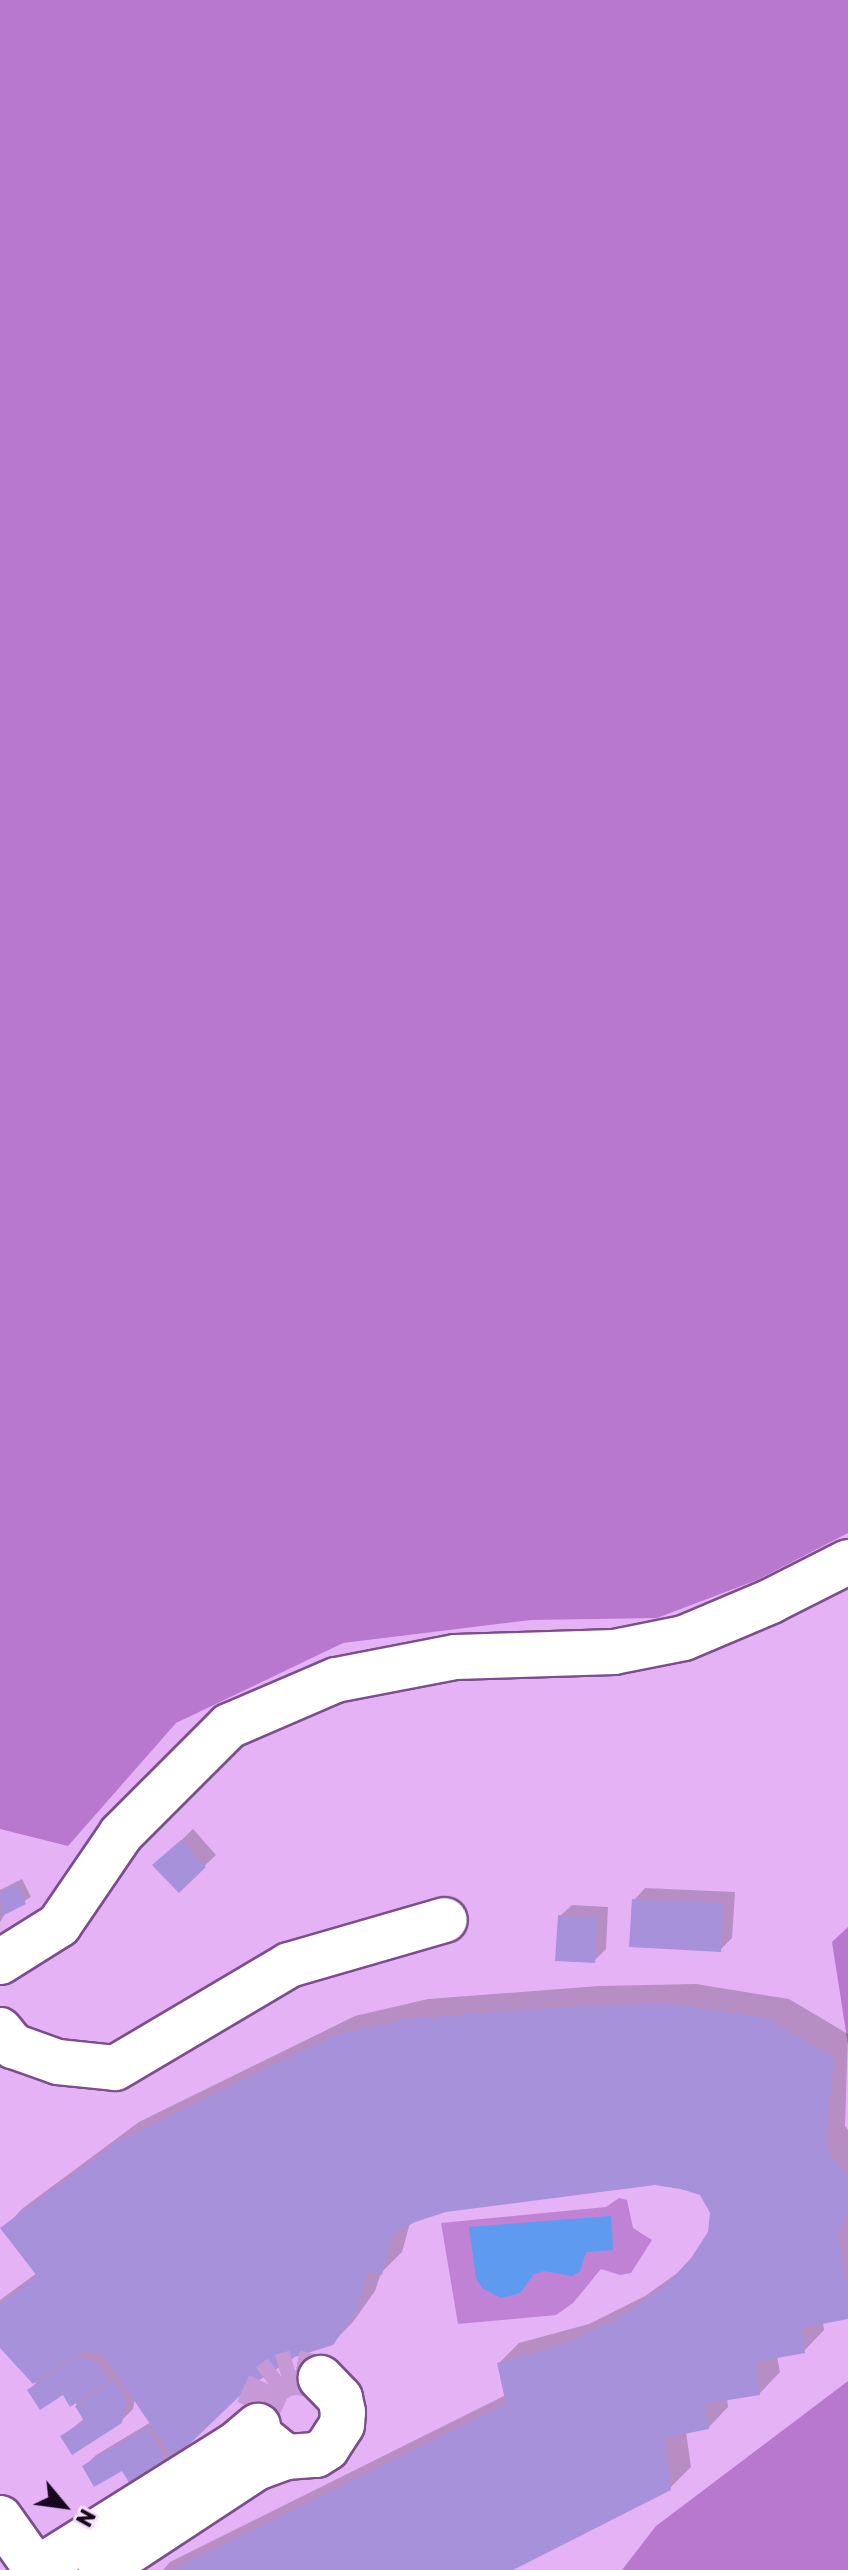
<!DOCTYPE html>
<html>
<head>
<meta charset="utf-8">
<style>
	body { margin:0 }
	#map { position:relative; width:848px; height:2570px; overflow:hidden; background:#e5b2f6; font-family:Rubik,sans-serif }
	div>[style] { position:absolute }
	[style*='--x'] { left:calc(var(--x)*1px); top:calc(var(--y)*1px); width:calc(var(--w)*1px); rotate:calc(var(--a)*1deg) }
	.green>* { inset:0; background:#bf82d4 }
	.forest>* { inset:0; background:#b878ce }
	.water>* { inset:0; background:#5e9aef }
	.shadow>* { inset:0; background:#0003 }
	.building>* { inset:0; background:#a791db }
	.minor-tunnel>* { height:44px; margin-top:-22px; transform-origin:0; background:repeating-linear-gradient(90deg,#c698d6 0 44px,transparent 0 66px) }
	.roads { filter:drop-shadow(2px 0 #7c4e8b) drop-shadow(-2px 0 #7c4e8b) drop-shadow(0 2px #7c4e8b) drop-shadow(0 -2px #7c4e8b) }
	.minor>* { height:44px; margin:-22px; padding:0 22px; transform-origin:22px; border-radius:22px; background:#fff }
	span { translate:-50% -50%; white-space:nowrap; text-align:center; line-height:1.15; -webkit-text-stroke:6px #f5e0fc; paint-order:stroke }
	.north { position:absolute; left:24px; top:2466px; width:80px; height:80px; -webkit-text-stroke:6px #f5e0fc; paint-order:stroke; rotate:119deg; font-size:22px; font-weight:700; line-height:32px; text-align:center; color:#18061e }
	.north::after { content:''; display:block; margin:auto; width:28px; height:36px; background:#18061e; clip-path:polygon(50% 0,100% 100%,50% 72%,0 100%) }
</style>
</head>
<body>
<div id="map">
	<div class="green">
		<div style="clip-path:polygon(619px 2198px,627px 2200px,633px 2228px,652px 2240px,631px 2273px,620px 2275px,601px 2269px,573px 2303px,556px 2315px,458px 2324px,441px 2223px,606px 2207px)"></div>
	</div>
	<div class="forest">
		<div style="clip-path:polygon(0 0,848px 0,848px 1533px,757px 1580px,657px 1618px,531px 1620px,343px 1643px,176px 1723px,68px 1846px,0 1829px)"></div>
		<div style="clip-path:polygon(848px 1927px,848px 2045px,832px 1942px)"></div>
		<div style="clip-path:polygon(848px 2381px,848px 2570px,622px 2570px,656px 2526px)"></div>
	</div>
	<div class="water">
		<div style="clip-path:polygon(611px 2216px,613px 2250px,586px 2252px,580px 2271px,572px 2276px,544px 2271px,534px 2274px,520px 2293px,501px 2298px,482px 2288px,476px 2278px,469px 2227px)"></div>
	</div>
	<div class="shadow">
		<div style="clip-path:polygon(193px 1829px,216px 1855px,179px 1890px,167px 1854px)"></div>
		<div style="clip-path:polygon(22px 1879px,31px 1897px,7px 1911px,0 1922px,0 1890px)"></div>
		<div style="clip-path:polygon(645px 1888px,735px 1892px,732px 1938px,720px 1950px,634px 1900px)"></div>
		<div style="clip-path:polygon(572px 1905px,608px 1907px,606px 1949px,594px 1961px,560px 1916px)"></div>
		<div style="clip-path:polygon(696px 1984px,789px 1999px,848px 2034px,845px 2126px,848px 2130px,848px 2317px,823px 2322px,824px 2330px,804px 2351px,777px 2356px,780px 2372px,760px 2393px,727px 2398px,728px 2407px,708px 2428px,686px 2432px,691px 2467px,670px 2488px,508px 2570px,163px 2570px,170px 2562px,506px 2395px,499px 2363px,519px 2343px,589px 2324px,645px 2296px,686px 2267px,710px 2233px,713px 2213px,702px 2194px,655px 2183px,445px 2210px,410px 2223px,402px 2252px,381px 2273px,375px 2291px,353px 2322px,332px 2343px,294px 2355px,248px 2384px,167px 2460px,130px 2482px,122px 2468px,85px 2466px,96px 2455px,151px 2422px,135px 2398px,133px 2409px,120px 2422px,63px 2436px,85px 2418px,75px 2402px,63px 2393px,29px 2390px,36px 2383px,0 2345px,0 2300px,37px 2273px,3px 2229px,23px 2208px,139px 2122px,355px 2016px,428px 1999px,599px 1986px)"></div>
	</div>
	<div class="building">
		<div style="clip-path:polygon(181px 1840px,206px 1867px,179px 1893px,152px 1865px)"></div>
		<div style="clip-path:polygon(17px 1884px,26px 1904px,2px 1916px,0 1892px)"></div>
		<div style="clip-path:polygon(632px 1899px,724px 1903px,721px 1952px,629px 1947px)"></div>
		<div style="clip-path:polygon(558px 1915px,597px 1918px,595px 1963px,555px 1961px)"></div>
		<div style="clip-path:polygon(674px 2003px,768px 2019px,834px 2058px,825px 2147px,848px 2177px,848px 2213px,838px 2234px,848px 2290px,848px 2319px,801px 2328px,805px 2353px,755px 2362px,760px 2395px,704px 2404px,709px 2429px,664px 2438px,671px 2490px,513px 2570px,172px 2570px,506px 2404px,497px 2363px,566px 2343px,622px 2316px,668px 2283px,691px 2258px,708px 2232px,710px 2213px,700px 2195px,681px 2189px,655px 2185px,446px 2212px,415px 2222px,393px 2234px,382px 2275px,368px 2272px,355px 2314px,333px 2345px,295px 2357px,250px 2386px,174px 2459px,103px 2355px,85px 2350px,33px 2384px,0 2348px,0 2304px,37px 2276px,0 2228px,117px 2142px,333px 2036px,406px 2019px,577px 2006px)"></div>
		<div style="clip-path:polygon(79px 2356px,97px 2362px,109px 2381px,70px 2407px,63px 2395px,40px 2410px,27px 2390px)"></div>
		<div style="clip-path:polygon(114px 2380px,126px 2400px,122px 2423px,72px 2455px,60px 2436px,84px 2421px,75px 2406px)"></div>
		<div style="clip-path:polygon(147px 2427px,168px 2462px,130px 2484px,122px 2471px,94px 2487px,82px 2466px)"></div>
	</div>
	<div class="minor-tunnel">
		<div style="--x:257;--y:2411;--w:29;--a:-65"></div>
		<div style="--x:269;--y:2385;--w:15;--a:-37"></div>
		<div style="--x:281;--y:2376;--w:15;--a:-16"></div>
		<div style="--x:295;--y:2372;--w:27;--a:13"></div>
	</div>
	<div class="roads">
		<div class="minor">
			<div style="--x:0;--y:1962;--w:70;--a:-32.1"></div>
			<div style="--x:59;--y:1925;--w:110;--a:-55.7"></div>
			<div style="--x:121;--y:1834;--w:153;--a:-45"></div>
			<div style="--x:229;--y:1726;--w:116;--a:-23.3"></div>
			<div style="--x:336;--y:1680;--w:122;--a:-10.9"></div>
			<div style="--x:456;--y:1657;--w:158;--a:-1.8"></div>
			<div style="--x:614;--y:1652;--w:71;--a:-11.3"></div>
			<div style="--x:684;--y:1638;--w:95;--a:-23"></div>
			<div style="--x:771;--y:1601;--w:86;--a:-26.9"></div>
			<div style="--x:0;--y:2030;--w:21;--a:51"></div>
			<div style="--x:13;--y:2046;--w:48;--a:19.6"></div>
			<div style="--x:58;--y:2062;--w:57;--a:6"></div>
			<div style="--x:115;--y:2068;--w:202;--a:-30.6"></div>
			<div style="--x:289;--y:1965;--w:162;--a:-16.1"></div>
			<div style="--x:265;--y:2440;--w:27;--a:39"></div>
			<div style="--x:286;--y:2457;--w:30;--a:-4"></div>
			<div style="--x:316;--y:2455;--w:13;--a:-32"></div>
			<div style="--x:327;--y:2448;--w:27;--a:-57"></div>
			<div style="--x:342;--y:2425;--w:13;--a:-86"></div>
			<div style="--x:343;--y:2412;--w:14;--a:-102"></div>
			<div style="--x:340;--y:2398;--w:28;--a:-134"></div>
			<div style="--x:0;--y:2518;--w:64;--a:54.6"></div>
			<div style="--x:37;--y:2569;--w:234;--a:-32.1"></div>
			<div style="--x:235;--y:2445;--w:30;--a:-40"></div>
			<div style="--x:101;--y:2570;--w:186;--a:-33.3"></div>
			<div style="--x:256;--y:2468;--w:32;--a:-20"></div>
		</div>
	</div>
	<div class="north">N</div>
</div>
</body>
</html>
